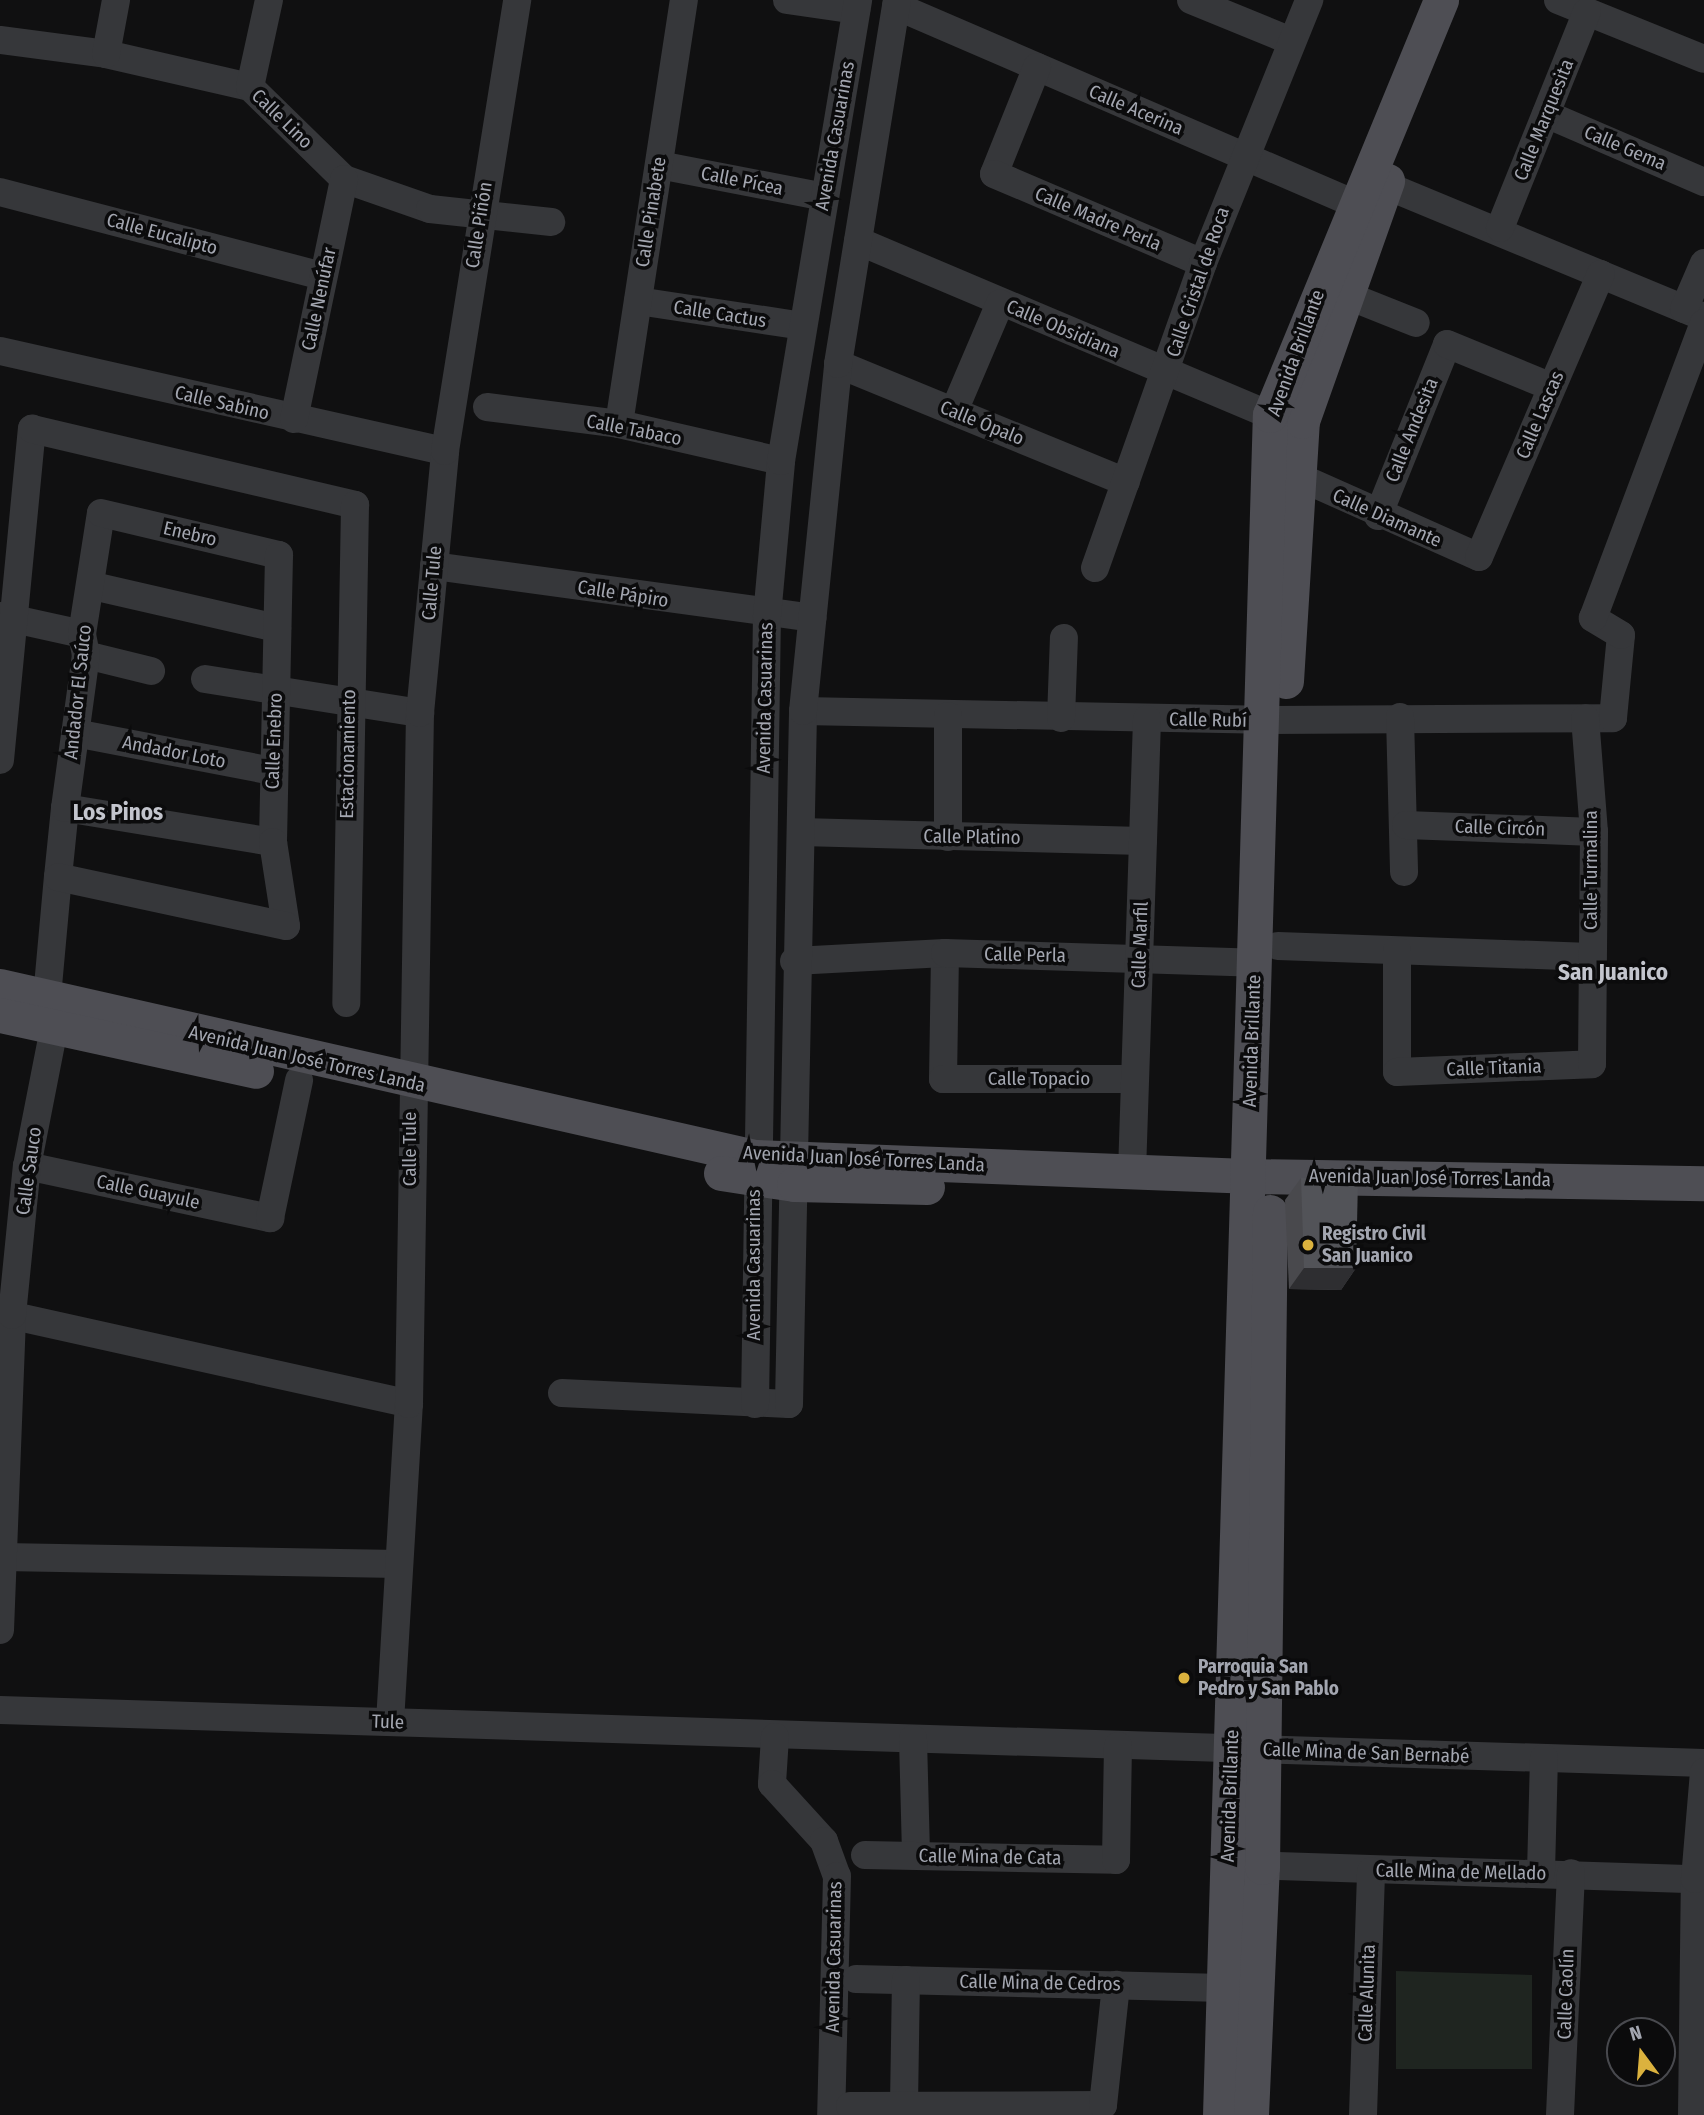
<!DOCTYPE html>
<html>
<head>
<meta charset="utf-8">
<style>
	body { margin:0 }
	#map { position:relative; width:1704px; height:2115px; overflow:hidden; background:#101011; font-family:"Fira Sans Condensed",sans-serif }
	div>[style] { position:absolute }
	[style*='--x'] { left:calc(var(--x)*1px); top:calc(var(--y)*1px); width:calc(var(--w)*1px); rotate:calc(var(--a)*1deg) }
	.green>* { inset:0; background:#1f2520 }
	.minor>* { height:28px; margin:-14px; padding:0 14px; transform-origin:14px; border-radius:14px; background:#36373a }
	.major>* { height:35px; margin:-17.5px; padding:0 17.5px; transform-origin:17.5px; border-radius:17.5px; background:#4e4e54 }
	.wall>* { inset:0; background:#49494d }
	.shaded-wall>* { inset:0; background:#2e2e31 }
	.building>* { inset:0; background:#525358 }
	.dots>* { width:19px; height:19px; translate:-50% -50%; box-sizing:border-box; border:4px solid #0b0b0c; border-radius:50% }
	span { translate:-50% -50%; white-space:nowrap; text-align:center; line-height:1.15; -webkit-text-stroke:7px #0b0b0c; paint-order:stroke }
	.street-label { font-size:19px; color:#a3a6b0 }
	.poi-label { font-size:19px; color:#a3a6b0; font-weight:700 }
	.left { translate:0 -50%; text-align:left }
	.quarter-label { font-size:23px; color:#c3c5cd; font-weight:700 }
	.north { position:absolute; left:1606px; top:2017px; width:70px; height:70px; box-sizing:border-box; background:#0b0b0c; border:2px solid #48494e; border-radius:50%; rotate:344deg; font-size:19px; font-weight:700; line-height:28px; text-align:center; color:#a3a6b0 }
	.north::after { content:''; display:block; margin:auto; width:24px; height:32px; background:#dbb23e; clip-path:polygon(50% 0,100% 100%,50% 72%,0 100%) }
</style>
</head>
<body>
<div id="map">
	<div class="green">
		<div style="clip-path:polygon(1396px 1971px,1532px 1975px,1532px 2069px,1396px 2069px)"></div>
	</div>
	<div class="minor">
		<div style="--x:787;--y:0;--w:70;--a:8.2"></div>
		<div style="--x:1191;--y:0;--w:108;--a:22.3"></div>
		<div style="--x:1558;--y:0;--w:157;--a:22"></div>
		<div style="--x:896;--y:6;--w:523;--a:23.33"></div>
		<div style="--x:0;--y:40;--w:107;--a:7.5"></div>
		<div style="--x:106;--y:54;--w:148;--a:12.9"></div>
		<div style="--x:250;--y:87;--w:132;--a:44.4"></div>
		<div style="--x:344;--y:179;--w:91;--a:19.2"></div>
		<div style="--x:430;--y:209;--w:122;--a:6.1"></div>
		<div style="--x:106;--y:54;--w:55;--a:-79.5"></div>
		<div style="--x:1037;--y:67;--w:115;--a:111.9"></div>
		<div style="--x:994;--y:174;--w:227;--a:23.1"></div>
		<div style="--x:250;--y:87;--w:89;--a:-77.7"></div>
		<div style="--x:1546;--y:114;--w:172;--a:23.3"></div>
		<div style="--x:659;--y:165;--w:169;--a:10.9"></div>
		<div style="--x:1368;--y:178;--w:364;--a:22.5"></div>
		<div style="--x:0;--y:192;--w:334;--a:14.6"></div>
		<div style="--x:1500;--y:228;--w:233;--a:-68.1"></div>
		<div style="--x:858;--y:241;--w:447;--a:22.9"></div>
		<div style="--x:1346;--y:295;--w:75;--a:21.8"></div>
		<div style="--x:638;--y:301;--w:167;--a:8.6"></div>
		<div style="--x:1684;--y:309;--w:50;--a:-66.5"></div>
		<div style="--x:0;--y:351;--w:456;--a:12.7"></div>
		<div style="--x:838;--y:364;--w:311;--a:22.3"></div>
		<div style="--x:487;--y:407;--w:133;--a:7.3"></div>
		<div style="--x:619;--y:424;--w:166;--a:12.9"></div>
		<div style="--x:954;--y:411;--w:117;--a:-66.9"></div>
		<div style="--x:294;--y:419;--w:245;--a:-78.2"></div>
		<div style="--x:619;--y:424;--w:429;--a:-81.3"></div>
		<div style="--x:1297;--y:476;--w:199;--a:24"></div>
		<div style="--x:1479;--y:557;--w:308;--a:-66.7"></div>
		<div style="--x:1378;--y:516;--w:185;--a:-68.1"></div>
		<div style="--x:1447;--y:344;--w:113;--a:22.3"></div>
		<div style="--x:434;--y:566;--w:382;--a:7.8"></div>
		<div style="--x:1095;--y:568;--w:324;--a:-70.5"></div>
		<div style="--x:1203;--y:263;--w:284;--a:-68"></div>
		<div style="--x:93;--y:586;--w:189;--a:12.9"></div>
		<div style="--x:0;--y:616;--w:84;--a:12.4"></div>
		<div style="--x:86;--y:655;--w:67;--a:13.8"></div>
		<div style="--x:205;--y:679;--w:218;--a:9"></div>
		<div style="--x:803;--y:711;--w:458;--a:1.1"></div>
		<div style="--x:1261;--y:720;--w:352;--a:-0.3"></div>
		<div style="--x:1613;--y:718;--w:83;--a:-84.5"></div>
		<div style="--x:1621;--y:635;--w:33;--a:-149"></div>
		<div style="--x:1593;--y:618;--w:315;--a:-69.4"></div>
		<div style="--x:1400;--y:717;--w:155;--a:88.5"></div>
		<div style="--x:1061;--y:718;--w:80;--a:-87.9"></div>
		<div style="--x:75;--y:733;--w:202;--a:10.9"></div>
		<div style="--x:0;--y:760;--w:333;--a:-84.5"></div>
		<div style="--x:32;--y:429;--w:332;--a:13.2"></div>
		<div style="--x:355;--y:505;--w:498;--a:91"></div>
		<div style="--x:65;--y:808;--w:211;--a:9.3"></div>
		<div style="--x:1406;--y:825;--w:188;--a:2.1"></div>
		<div style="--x:801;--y:832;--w:342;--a:1.5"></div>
		<div style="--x:948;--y:837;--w:121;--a:-90"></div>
		<div style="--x:1278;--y:946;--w:313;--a:2"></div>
		<div style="--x:1397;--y:951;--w:121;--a:90"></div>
		<div style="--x:1397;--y:1072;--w:195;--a:-2.3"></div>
		<div style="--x:1592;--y:1064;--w:232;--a:-89.5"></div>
		<div style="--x:1594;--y:832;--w:114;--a:-94.5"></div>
		<div style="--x:945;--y:953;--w:126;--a:90.9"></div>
		<div style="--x:943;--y:1079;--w:191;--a:0"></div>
		<div style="--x:794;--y:961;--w:151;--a:-3"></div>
		<div style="--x:945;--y:953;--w:310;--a:1.8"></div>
		<div style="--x:47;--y:997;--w:121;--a:-84.8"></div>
		<div style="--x:58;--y:877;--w:69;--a:-84.2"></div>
		<div style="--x:65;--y:808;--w:154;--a:-82.2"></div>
		<div style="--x:86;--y:655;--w:21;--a:-101"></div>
		<div style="--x:82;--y:634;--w:122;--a:-81.1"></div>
		<div style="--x:101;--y:513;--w:183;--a:13.3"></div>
		<div style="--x:279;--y:555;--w:287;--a:91.2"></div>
		<div style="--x:273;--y:842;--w:85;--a:81.2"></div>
		<div style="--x:286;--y:926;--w:233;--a:-167.9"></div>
		<div style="--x:27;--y:1166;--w:249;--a:12.1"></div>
		<div style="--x:270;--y:1218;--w:141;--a:-78.1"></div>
		<div style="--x:1132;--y:1172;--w:453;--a:-88.1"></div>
		<div style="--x:0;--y:1313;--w:419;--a:12.5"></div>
		<div style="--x:562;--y:1393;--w:227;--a:2.8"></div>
		<div style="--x:789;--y:1404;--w:693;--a:-88.84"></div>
		<div style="--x:803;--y:711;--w:349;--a:-84.2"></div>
		<div style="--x:838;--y:364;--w:369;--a:-80.8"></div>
		<div style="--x:755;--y:1404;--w:788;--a:-89.13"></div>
		<div style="--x:767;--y:616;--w:156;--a:-84.8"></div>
		<div style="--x:781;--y:461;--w:467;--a:-80.5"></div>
		<div style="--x:3;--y:1557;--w:396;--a:1"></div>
		<div style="--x:0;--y:1630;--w:315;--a:-87.8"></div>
		<div style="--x:12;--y:1315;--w:150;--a:-84.3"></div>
		<div style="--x:27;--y:1166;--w:141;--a:-78.9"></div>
		<div style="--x:0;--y:1710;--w:1705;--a:1.78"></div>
		<div style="--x:390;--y:1722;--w:319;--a:-86.6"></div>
		<div style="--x:409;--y:1404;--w:691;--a:-89.09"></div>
		<div style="--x:420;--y:713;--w:263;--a:-84.5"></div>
		<div style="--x:445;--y:451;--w:457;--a:-80.9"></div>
		<div style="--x:775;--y:1737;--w:47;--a:93.7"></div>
		<div style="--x:772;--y:1784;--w:77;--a:47.6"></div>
		<div style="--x:824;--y:1841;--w:37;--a:70"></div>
		<div style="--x:837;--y:1876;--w:239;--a:91.4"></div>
		<div style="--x:913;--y:1739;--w:116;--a:88.5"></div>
		<div style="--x:865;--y:1855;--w:251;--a:1.1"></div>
		<div style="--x:1116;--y:1860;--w:114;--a:-89"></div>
		<div style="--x:1243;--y:1865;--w:452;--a:1.8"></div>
		<div style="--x:1541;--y:1872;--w:114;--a:-88.5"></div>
		<div style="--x:856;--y:1979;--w:368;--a:1.4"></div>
		<div style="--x:904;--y:2105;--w:125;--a:-89.1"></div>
		<div style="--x:850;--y:2106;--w:253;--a:-0.2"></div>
		<div style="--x:1103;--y:2105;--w:121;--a:-83.8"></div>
		<div style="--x:1363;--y:2115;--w:244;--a:-88.1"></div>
		<div style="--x:1560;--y:2115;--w:242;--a:-87.4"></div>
		<div style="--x:1692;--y:2115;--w:236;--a:-89.3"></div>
		<div style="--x:1695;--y:1879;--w:107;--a:-85.2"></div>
	</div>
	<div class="major">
		<div style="--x:1286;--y:681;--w:260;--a:-86.5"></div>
		<div style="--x:1302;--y:421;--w:255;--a:-70.5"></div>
		<div style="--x:0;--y:986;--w:774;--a:12.76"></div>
		<div style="--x:755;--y:1157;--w:492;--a:2.2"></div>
		<div style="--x:1247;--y:1176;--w:457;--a:0.9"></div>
		<div style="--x:0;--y:1015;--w:262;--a:12.3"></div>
		<div style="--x:721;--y:1173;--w:74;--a:8.6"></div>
		<div style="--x:794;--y:1184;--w:133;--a:1.3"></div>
		<div style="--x:1220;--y:2115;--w:1701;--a:-88.32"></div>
		<div style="--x:1270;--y:415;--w:449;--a:-67.6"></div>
		<div style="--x:1251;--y:2115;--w:248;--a:-87.5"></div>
		<div style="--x:1262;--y:1867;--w:655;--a:-89.3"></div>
	</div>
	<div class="wall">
		<div style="clip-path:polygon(1301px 1178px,1356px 1268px,1341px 1290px,1289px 1289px,1285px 1200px)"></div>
	</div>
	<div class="shaded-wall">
		<div style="clip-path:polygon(1304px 1268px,1356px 1268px,1341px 1290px,1289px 1289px)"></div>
	</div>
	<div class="building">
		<div style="clip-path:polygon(1301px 1178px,1358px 1180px,1356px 1268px,1304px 1268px)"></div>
	</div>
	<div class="dots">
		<div style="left:1308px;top:1245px;background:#dbb23e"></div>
		<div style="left:1184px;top:1678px;background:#dbb23e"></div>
	</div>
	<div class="street-label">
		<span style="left:1136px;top:110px;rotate:23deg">Calle Acerina</span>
		<span style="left:282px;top:119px;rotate:44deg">Calle Lino</span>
		<span style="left:1544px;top:120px;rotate:-68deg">Calle Marquesita</span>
		<span style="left:835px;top:136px;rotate:-80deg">Avenida Casuarinas</span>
		<span style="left:1625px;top:148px;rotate:23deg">Calle Gema</span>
		<span style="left:742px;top:181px;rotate:11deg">Calle Pícea</span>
		<span style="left:651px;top:212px;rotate:-81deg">Calle Pinabete</span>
		<span style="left:1098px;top:219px;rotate:23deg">Calle Madre Perla</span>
		<span style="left:479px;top:225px;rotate:-81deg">Calle Piñón</span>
		<span style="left:162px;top:234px;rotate:15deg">Calle Eucalipto</span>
		<span style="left:1198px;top:282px;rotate:-71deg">Calle Cristal de Roca</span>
		<span style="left:319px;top:299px;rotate:-78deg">Calle Nenúfar</span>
		<span style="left:720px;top:314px;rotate:9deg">Calle Cactus</span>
		<span style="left:1063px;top:329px;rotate:23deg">Calle Obsidiana</span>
		<span style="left:1296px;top:353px;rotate:-70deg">Avenida Brillante</span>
		<span style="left:222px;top:403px;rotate:13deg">Calle Sabino</span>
		<span style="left:1540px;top:415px;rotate:-67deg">Calle Lascas</span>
		<span style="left:982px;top:423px;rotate:22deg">Calle Ópalo</span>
		<span style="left:634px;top:430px;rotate:11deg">Calle Tabaco</span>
		<span style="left:1412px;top:430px;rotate:-68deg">Calle Andesita</span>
		<span style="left:1387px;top:518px;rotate:24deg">Calle Diamante</span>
		<span style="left:190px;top:534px;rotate:13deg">Enebro</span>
		<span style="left:432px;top:583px;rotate:-85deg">Calle Tule</span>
		<span style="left:623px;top:594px;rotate:9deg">Calle Pápiro</span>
		<span style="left:78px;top:692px;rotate:-84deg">Andador El Saúco</span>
		<span style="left:765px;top:698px;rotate:-89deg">Avenida Casuarinas</span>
		<span style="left:1208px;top:720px;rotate:1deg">Calle Rubí</span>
		<span style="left:274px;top:741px;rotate:-88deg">Calle Enebro</span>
		<span style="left:174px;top:752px;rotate:11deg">Andador Loto</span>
		<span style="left:348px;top:754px;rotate:-89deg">Estacionamiento</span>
		<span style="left:1500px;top:828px;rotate:2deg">Calle Circón</span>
		<span style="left:972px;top:837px;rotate:1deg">Calle Platino</span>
		<span style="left:1591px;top:870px;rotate:-90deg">Calle Turmalina</span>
		<span style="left:1140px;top:945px;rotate:-88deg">Calle Marfil</span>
		<span style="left:1025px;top:955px;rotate:1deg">Calle Perla</span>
		<span style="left:1252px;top:1041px;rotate:-88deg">Avenida Brillante</span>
		<span style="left:307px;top:1059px;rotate:13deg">Avenida Juan José Torres Landa</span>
		<span style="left:1494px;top:1068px;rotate:-2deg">Calle Titania</span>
		<span style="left:1039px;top:1079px">Calle Topacio</span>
		<span style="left:410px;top:1149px;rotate:-90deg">Calle Tule</span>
		<span style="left:864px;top:1159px;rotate:3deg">Avenida Juan José Torres Landa</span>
		<span style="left:29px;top:1171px;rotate:-82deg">Calle Sauco</span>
		<span style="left:1430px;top:1178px;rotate:1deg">Avenida Juan José Torres Landa</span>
		<span style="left:148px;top:1192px;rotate:12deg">Calle Guayule</span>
		<span style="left:754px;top:1265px;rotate:-90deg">Avenida Casuarinas</span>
		<span style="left:388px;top:1722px;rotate:2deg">Tule</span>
		<span style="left:1366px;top:1753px;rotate:2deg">Calle Mina de San Bernabé</span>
		<span style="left:1230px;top:1796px;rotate:-88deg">Avenida Brillante</span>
		<span style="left:990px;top:1857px;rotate:1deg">Calle Mina de Cata</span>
		<span style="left:1461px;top:1872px;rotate:1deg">Calle Mina de Mellado</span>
		<span style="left:834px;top:1957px;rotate:-89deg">Avenida Casuarinas</span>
		<span style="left:1040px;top:1983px;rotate:1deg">Calle Mina de Cedros</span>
		<span style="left:1367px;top:1993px;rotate:-88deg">Calle Alunita</span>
		<span style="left:1566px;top:1994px;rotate:-88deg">Calle Caolín</span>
	</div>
	<div class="poi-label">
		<span class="left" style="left:1322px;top:1245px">Registro Civil<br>San Juanico</span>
		<span class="left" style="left:1198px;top:1678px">Parroquia San<br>Pedro y San Pablo</span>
	</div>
	<div class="quarter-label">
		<span style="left:118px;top:812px">Los Pinos</span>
		<span style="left:1613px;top:972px">San Juanico</span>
	</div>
	<div class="north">N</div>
</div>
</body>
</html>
